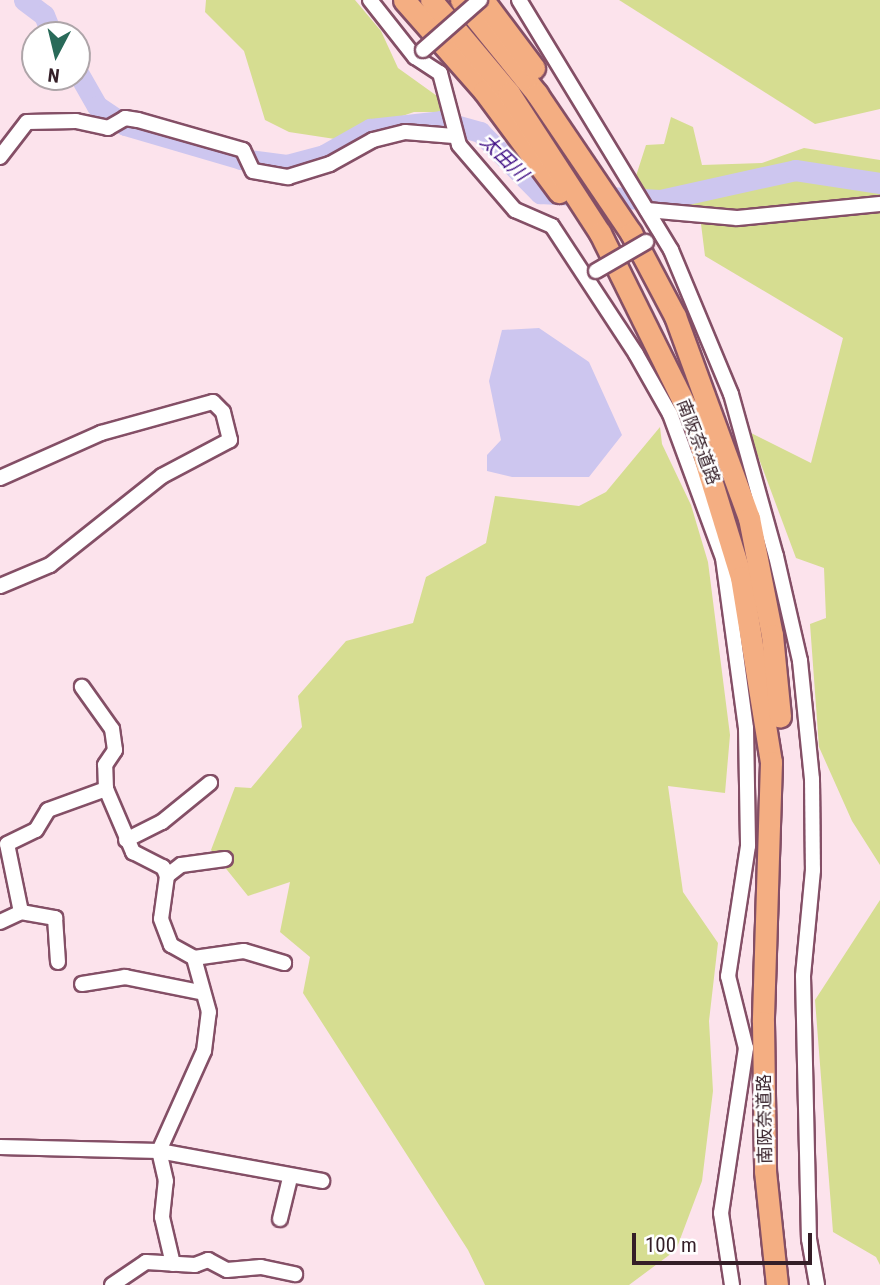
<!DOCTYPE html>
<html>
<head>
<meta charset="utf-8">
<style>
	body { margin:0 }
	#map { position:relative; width:880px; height:1285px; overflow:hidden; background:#fce3ec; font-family:"Roboto Condensed","Noto Sans JP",sans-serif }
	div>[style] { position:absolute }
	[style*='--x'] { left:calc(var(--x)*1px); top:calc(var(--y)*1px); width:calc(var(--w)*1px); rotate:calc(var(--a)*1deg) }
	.green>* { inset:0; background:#d6dd91 }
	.water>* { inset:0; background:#cdc6ef }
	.river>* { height:21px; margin:-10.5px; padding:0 10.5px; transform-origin:10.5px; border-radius:10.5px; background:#cdc6ef }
	.roads { filter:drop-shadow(2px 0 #844f66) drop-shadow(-2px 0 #844f66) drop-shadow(0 2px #844f66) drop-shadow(0 -2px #844f66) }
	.minor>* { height:14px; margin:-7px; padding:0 7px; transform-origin:7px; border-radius:7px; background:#fff }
	.highway>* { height:21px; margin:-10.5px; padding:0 10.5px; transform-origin:10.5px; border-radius:10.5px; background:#f4ae82 }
	.bridges { filter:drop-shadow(2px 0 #844f66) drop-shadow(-2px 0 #844f66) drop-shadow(0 2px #844f66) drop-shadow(0 -2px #844f66) }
	.minor-bridge>* { height:14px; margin:-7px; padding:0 7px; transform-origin:7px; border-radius:7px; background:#fff }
	span { translate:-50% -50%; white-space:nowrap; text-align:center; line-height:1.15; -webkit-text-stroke:5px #fff; paint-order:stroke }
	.street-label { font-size:18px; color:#341e27 }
	.water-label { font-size:19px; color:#400f85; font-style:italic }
	.north { position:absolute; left:21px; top:21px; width:70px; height:70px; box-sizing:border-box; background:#fff; border:2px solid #aea5a9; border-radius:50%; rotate:187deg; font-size:19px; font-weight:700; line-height:28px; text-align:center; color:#341e27 }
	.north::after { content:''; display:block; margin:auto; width:24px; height:32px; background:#296a59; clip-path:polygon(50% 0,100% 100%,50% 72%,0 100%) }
	.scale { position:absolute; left:632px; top:1233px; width:180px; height:32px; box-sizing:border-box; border:4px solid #341e27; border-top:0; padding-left:9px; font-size:21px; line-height:24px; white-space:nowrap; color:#341e27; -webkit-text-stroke:5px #fff; paint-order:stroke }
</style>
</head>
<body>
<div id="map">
	<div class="green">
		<div style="clip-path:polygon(206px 0,355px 0,381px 31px,398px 68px,444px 101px,440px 112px,414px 112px,335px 139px,289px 132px,265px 120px,244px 51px,205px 12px)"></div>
		<div style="clip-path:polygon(619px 0,880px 0,880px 109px,815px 124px)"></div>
		<div style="clip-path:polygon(671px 117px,693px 127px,702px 165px,762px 163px,804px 148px,880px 160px,880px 865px,852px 821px,819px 747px,810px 624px,826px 618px,824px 568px,796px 558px,749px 432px,811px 463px,843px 338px,705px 256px,699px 208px,655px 210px,635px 179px,646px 145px,664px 144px)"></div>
		<div style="clip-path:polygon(660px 427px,662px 444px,691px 505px,708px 562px,730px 735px,725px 793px,668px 786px,683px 892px,718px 943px,709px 1021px,713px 1091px,702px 1181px,676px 1250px,629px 1285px,485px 1285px,468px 1250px,303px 993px,310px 957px,280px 932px,290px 882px,248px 896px,211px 850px,235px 787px,251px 788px,302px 727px,298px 696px,346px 641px,413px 623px,426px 577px,486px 543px,495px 496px,579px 506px,606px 492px)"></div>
		<div style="clip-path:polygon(880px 900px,880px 1265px,876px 1257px,833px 1232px,815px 1000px)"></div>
	</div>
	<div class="water">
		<div style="clip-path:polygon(539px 328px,589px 362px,622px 435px,589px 477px,512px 477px,487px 471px,487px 455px,501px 440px,489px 381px,502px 330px)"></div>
	</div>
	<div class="river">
		<div style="--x:24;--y:0;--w:25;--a:37"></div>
		<div style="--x:44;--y:15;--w:22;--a:68"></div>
		<div style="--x:77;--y:71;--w:40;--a:60.3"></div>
		<div style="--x:97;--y:106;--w:34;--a:34"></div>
		<div style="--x:125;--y:125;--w:121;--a:16.3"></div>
		<div style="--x:241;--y:159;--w:46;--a:7.4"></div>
		<div style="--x:287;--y:165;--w:38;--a:-15"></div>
		<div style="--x:324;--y:155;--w:53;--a:-29.5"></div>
		<div style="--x:370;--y:129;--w:71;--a:-6.4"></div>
		<div style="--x:441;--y:121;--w:41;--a:15.8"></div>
		<div style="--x:480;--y:132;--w:86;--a:45.5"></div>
		<div style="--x:540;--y:193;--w:120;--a:3.3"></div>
		<div style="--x:660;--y:200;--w:138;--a:-12.5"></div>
		<div style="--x:795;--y:170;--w:86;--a:8.7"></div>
	</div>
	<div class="roads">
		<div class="minor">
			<div style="--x:370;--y:0;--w:73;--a:51.7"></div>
			<div style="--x:415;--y:57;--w:30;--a:33"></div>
			<div style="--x:440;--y:73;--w:74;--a:75.2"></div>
			<div style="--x:459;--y:145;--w:86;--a:49.3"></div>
			<div style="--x:515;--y:210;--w:40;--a:23.4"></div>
			<div style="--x:552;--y:226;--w:153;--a:56.7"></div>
			<div style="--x:636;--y:354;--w:69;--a:60.5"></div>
			<div style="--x:670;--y:414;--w:153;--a:69.8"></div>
			<div style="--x:723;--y:558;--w:172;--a:82.3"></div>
			<div style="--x:746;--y:728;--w:118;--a:89"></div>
			<div style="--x:748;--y:846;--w:132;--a:98.7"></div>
			<div style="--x:728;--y:976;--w:74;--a:76"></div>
			<div style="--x:746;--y:1048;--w:167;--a:98.6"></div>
			<div style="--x:721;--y:1213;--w:73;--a:81.3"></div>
			<div style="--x:519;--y:0;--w:293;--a:58.7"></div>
			<div style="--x:671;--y:250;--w:156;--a:67.4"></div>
			<div style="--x:731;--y:394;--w:168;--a:74.5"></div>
			<div style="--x:776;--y:556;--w:108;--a:77.1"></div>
			<div style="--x:800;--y:661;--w:119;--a:84.2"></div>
			<div style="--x:812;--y:779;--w:91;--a:89.4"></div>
			<div style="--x:813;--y:870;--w:106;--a:95.4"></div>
			<div style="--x:803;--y:976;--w:263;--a:88.7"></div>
			<div style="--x:809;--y:1239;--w:47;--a:80.1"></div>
			<div style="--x:0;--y:157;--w:44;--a:-52.4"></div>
			<div style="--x:27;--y:122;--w:49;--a:-1.2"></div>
			<div style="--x:76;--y:121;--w:33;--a:12"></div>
			<div style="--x:108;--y:128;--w:20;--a:-30"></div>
			<div style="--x:125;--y:118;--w:13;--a:9"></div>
			<div style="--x:138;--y:120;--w:109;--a:15.9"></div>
			<div style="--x:243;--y:150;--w:23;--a:65"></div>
			<div style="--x:253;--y:171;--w:36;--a:10"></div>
			<div style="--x:288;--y:177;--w:44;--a:-17.2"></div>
			<div style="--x:330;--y:164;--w:49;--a:-29.2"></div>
			<div style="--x:373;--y:140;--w:33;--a:-14"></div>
			<div style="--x:405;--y:132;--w:49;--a:4.7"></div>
			<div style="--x:647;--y:210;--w:90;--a:5.1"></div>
			<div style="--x:737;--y:218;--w:144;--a:-5.6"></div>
			<div style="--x:0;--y:478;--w:111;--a:-24"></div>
			<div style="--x:101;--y:433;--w:116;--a:-15.5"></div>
			<div style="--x:213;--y:402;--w:14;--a:45"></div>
			<div style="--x:223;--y:412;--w:29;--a:76"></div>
			<div style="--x:230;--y:440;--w:77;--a:152.1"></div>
			<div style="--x:162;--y:476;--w:143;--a:141.5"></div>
			<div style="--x:50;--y:565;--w:54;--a:157.2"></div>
			<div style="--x:106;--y:789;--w:69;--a:66.8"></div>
			<div style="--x:133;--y:852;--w:34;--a:27"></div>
			<div style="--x:163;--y:867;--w:10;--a:66"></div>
			<div style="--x:126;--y:840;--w:40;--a:-26.6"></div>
			<div style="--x:162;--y:822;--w:62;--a:-39.1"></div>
			<div style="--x:225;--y:859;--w:44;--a:172.2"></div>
			<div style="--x:181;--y:865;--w:18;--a:142"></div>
			<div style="--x:167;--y:876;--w:43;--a:97.9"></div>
			<div style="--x:161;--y:919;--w:28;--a:69"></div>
			<div style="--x:171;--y:945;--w:26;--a:29"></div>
			<div style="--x:194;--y:958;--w:50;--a:-8"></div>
			<div style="--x:244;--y:951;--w:42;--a:16.7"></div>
			<div style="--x:21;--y:912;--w:35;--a:10"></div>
			<div style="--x:55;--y:918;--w:44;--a:86.1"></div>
			<div style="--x:0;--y:922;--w:23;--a:-25"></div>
			<div style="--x:21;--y:912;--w:69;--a:-101.6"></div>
			<div style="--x:7;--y:844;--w:32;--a:-26"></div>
			<div style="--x:36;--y:830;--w:23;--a:-59"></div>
			<div style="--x:48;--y:810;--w:62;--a:-19.9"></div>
			<div style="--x:106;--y:789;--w:24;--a:-92"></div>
			<div style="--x:105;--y:765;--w:18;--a:-56"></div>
			<div style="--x:115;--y:750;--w:21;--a:-98"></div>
			<div style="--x:112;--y:729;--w:52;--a:-125.5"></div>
			<div style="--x:82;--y:984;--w:44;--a:-9.2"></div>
			<div style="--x:125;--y:977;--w:76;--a:11.3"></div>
			<div style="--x:0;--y:1147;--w:159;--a:1.4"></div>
			<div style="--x:159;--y:1151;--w:166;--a:10.4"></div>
			<div style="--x:280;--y:1219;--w:42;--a:-76.3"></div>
			<div style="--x:173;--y:1264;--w:48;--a:-103.2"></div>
			<div style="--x:162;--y:1217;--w:36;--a:-84"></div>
			<div style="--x:166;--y:1181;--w:31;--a:-103"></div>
			<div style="--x:159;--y:1151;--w:110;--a:-65.8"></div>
			<div style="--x:204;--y:1051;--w:39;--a:-83"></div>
			<div style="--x:209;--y:1012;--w:56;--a:-105.5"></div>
			<div style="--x:112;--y:1285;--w:41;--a:-34.1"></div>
			<div style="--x:146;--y:1262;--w:49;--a:3.5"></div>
			<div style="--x:195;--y:1265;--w:14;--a:-21"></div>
			<div style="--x:208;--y:1260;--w:21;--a:28"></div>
			<div style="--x:227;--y:1270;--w:34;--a:-5"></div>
			<div style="--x:261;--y:1267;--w:35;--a:12"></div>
		</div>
		<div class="highway">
			<div style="--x:404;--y:0;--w:121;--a:48.7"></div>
			<div style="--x:484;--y:91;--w:126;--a:53.4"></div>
			<div style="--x:431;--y:0;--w:121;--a:50"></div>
			<div style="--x:509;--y:93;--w:167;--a:57"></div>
			<div style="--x:600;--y:233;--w:210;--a:63.7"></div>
			<div style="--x:693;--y:421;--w:163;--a:72.9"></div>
			<div style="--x:741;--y:577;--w:187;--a:80.8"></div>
			<div style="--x:771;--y:762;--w:260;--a:91.8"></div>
			<div style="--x:763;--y:1022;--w:149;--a:89.2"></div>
			<div style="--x:765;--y:1171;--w:115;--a:84"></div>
			<div style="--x:461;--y:0;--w:121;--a:51"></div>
			<div style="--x:537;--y:94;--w:168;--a:55.9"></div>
			<div style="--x:631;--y:233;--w:94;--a:62.1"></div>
			<div style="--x:675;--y:316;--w:215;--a:69.9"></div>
			<div style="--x:749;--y:518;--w:119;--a:78.9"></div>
			<div style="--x:772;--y:635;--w:82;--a:84.4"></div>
			<div style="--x:483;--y:0;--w:85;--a:53.1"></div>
		</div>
	</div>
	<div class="bridges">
		<div class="minor-bridge">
			<div style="--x:423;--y:50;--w:76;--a:-41.3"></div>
			<div style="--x:596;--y:271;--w:58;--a:-30.1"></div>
		</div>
	</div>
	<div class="street-label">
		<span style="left:698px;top:442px;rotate:69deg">南阪奈道路</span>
		<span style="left:765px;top:1119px;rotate:-91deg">南阪奈道路</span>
	</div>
	<div class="water-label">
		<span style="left:504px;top:158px;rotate:44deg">太田川</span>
	</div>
	<div class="north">N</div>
	<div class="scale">100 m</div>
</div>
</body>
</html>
